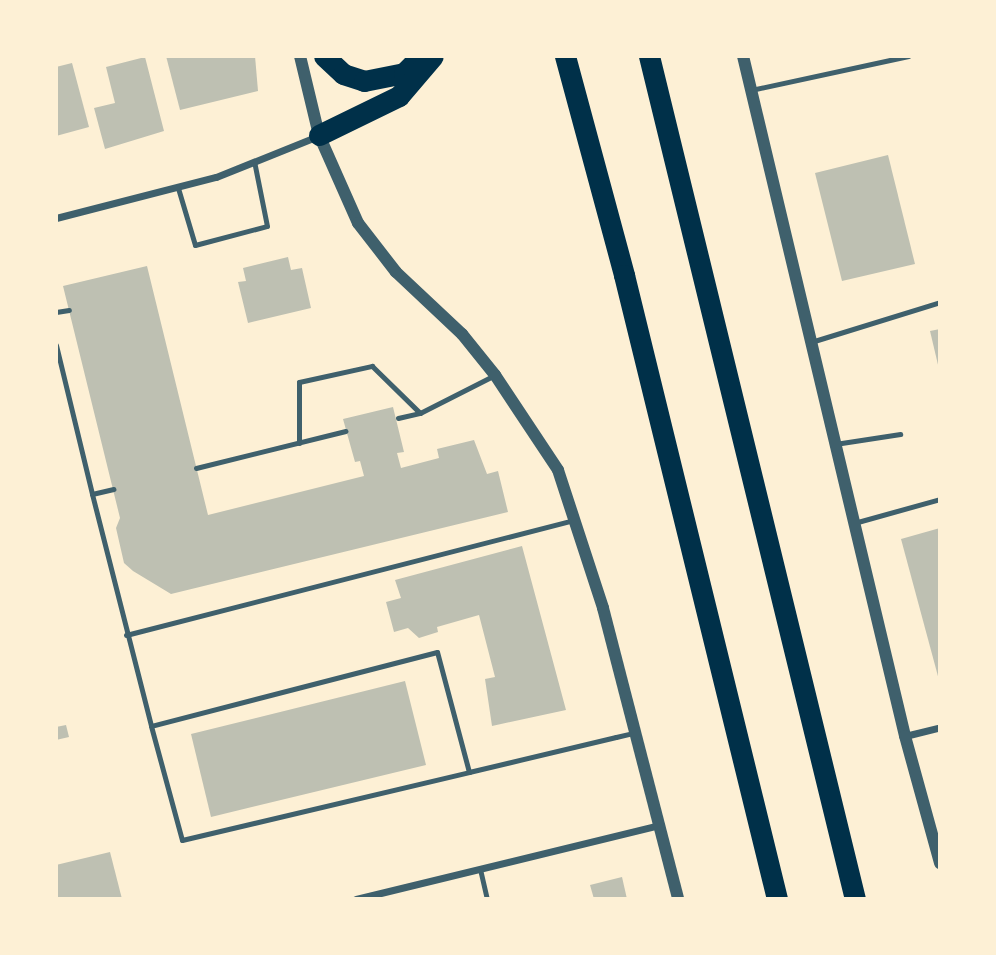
<!DOCTYPE html>
<html>
<head>
<meta charset="utf-8">
<style>
	body { margin:0 }
	#map { position:relative; width:996px; height:955px; overflow:hidden; background:#fdf0d5; font-family:"Archivo Narrow",sans-serif }
	div>[style] { position:absolute }
	[style*='--x'] { left:calc(var(--x)*1px); top:calc(var(--y)*1px); width:calc(var(--w)*1px); rotate:calc(var(--a)*1deg) }
	.building>* { inset:0; background:#bec0b2 }
	.service>* { height:5px; margin:-2.5px; padding:0 2.5px; transform-origin:2.5px; border-radius:2.5px; background:#3f606c }
	.minor>* { height:7px; margin:-3.5px; padding:0 3.5px; transform-origin:3.5px; border-radius:3.5px; background:#3f606c }
	.tertiary>* { height:12px; margin:-6px; padding:0 6px; transform-origin:6px; border-radius:6px; background:#3f606c }
	.motorway>* { height:21px; margin:-10.5px; padding:0 10.5px; transform-origin:10.5px; border-radius:10.5px; background:#003049 }
	span { translate:-50% -50%; white-space:nowrap; text-align:center; line-height:1.15; -webkit-text-stroke:5px #fdf0d5; paint-order:stroke }
	.frame { position:absolute; inset:0; border:58px solid #fdf0d5; pointer-events:none }
</style>
</head>
<body>
<div id="map">
	<div class="building">
		<div style="clip-path:polygon(166px 56px,255px 56px,258px 91px,180px 110px)"></div>
		<div style="clip-path:polygon(145px 57px,164px 131px,105px 149px,94px 108px,115px 103px,106px 67px)"></div>
		<div style="clip-path:polygon(72px 63px,89px 127px,56px 136px,56px 67px)"></div>
		<div style="clip-path:polygon(888px 155px,915px 264px,842px 281px,815px 173px)"></div>
		<div style="clip-path:polygon(288px 257px,291px 270px,302px 268px,311px 308px,248px 323px,238px 282px,246px 281px,243px 268px)"></div>
		<div style="clip-path:polygon(147px 266px,208px 515px,364px 476px,360px 461px,355px 462px,343px 419px,393px 407px,404px 452px,397px 453px,401px 468px,439px 458px,437px 449px,474px 440px,487px 474px,498px 471px,508px 512px,171px 594px,133px 571px,124px 563px,116px 528px,120px 518px,63px 286px)"></div>
		<div style="clip-path:polygon(940px 329px,940px 369px,939px 369px,930px 331px)"></div>
		<div style="clip-path:polygon(940px 528px,940px 680px,939px 680px,901px 539px)"></div>
		<div style="clip-path:polygon(522px 546px,566px 710px,492px 726px,485px 679px,495px 677px,479px 615px,437px 627px,438px 632px,419px 638px,408px 628px,394px 632px,386px 602px,401px 598px,395px 580px)"></div>
		<div style="clip-path:polygon(405px 681px,426px 765px,211px 817px,191px 734px)"></div>
		<div style="clip-path:polygon(66px 725px,69px 737px,56px 740px,56px 727px)"></div>
		<div style="clip-path:polygon(110px 852px,122px 899px,56px 899px,56px 865px)"></div>
		<div style="clip-path:polygon(622px 877px,627px 899px,594px 899px,590px 885px)"></div>
	</div>
	<div class="service">
		<div style="--x:751;--y:90;--w:161;--a:-12.2"></div>
		<div style="--x:178;--y:188;--w:59;--a:73.4"></div>
		<div style="--x:195;--y:245;--w:74;--a:-14.8"></div>
		<div style="--x:267;--y:226;--w:66;--a:-101.3"></div>
		<div style="--x:56;--y:312;--w:13;--a:-9"></div>
		<div style="--x:811;--y:342;--w:135;--a:-17.2"></div>
		<div style="--x:56;--y:345;--w:153;--a:76.4"></div>
		<div style="--x:92;--y:494;--w:22;--a:-13"></div>
		<div style="--x:398;--y:418;--w:23;--a:-13"></div>
		<div style="--x:420;--y:413;--w:84;--a:-26.9"></div>
		<div style="--x:299;--y:443;--w:61;--a:-90"></div>
		<div style="--x:299;--y:382;--w:75;--a:-12.4"></div>
		<div style="--x:372;--y:366;--w:67;--a:44.4"></div>
		<div style="--x:835;--y:444;--w:66;--a:-8.7"></div>
		<div style="--x:196;--y:468;--w:154;--a:-13.9"></div>
		<div style="--x:92;--y:494;--w:239;--a:75.7"></div>
		<div style="--x:854;--y:523;--w:89;--a:-15.6"></div>
		<div style="--x:126;--y:635;--w:463;--a:-14.4"></div>
		<div style="--x:469;--y:772;--w:124;--a:-104.9"></div>
		<div style="--x:437;--y:652;--w:295;--a:165.5"></div>
		<div style="--x:151;--y:726;--w:118;--a:74.8"></div>
		<div style="--x:182;--y:840;--w:295;--a:-13.3"></div>
		<div style="--x:469;--y:772;--w:151;--a:-13.4"></div>
		<div style="--x:616;--y:737;--w:17;--a:-13"></div>
		<div style="--x:480;--y:869;--w:31;--a:77"></div>
	</div>
	<div class="minor">
		<div style="--x:56;--y:218;--w:165;--a:-14.4"></div>
		<div style="--x:216;--y:177;--w:110;--a:-21.9"></div>
		<div style="--x:905;--y:736;--w:36;--a:-14"></div>
		<div style="--x:356;--y:899;--w:313;--a:-13.7"></div>
	</div>
	<div class="tertiary">
		<div style="--x:300;--y:56;--w:81;--a:76.5"></div>
		<div style="--x:319;--y:135;--w:96;--a:66.1"></div>
		<div style="--x:358;--y:223;--w:62;--a:52.2"></div>
		<div style="--x:396;--y:272;--w:91;--a:43.2"></div>
		<div style="--x:462;--y:334;--w:53;--a:51.2"></div>
		<div style="--x:495;--y:375;--w:114;--a:56.4"></div>
		<div style="--x:558;--y:470;--w:145;--a:71.9"></div>
		<div style="--x:603;--y:608;--w:301;--a:75.5"></div>
		<div style="--x:743;--y:56;--w:699;--a:76.6"></div>
		<div style="--x:905;--y:736;--w:132;--a:74.6"></div>
	</div>
	<div class="motorway">
		<div style="--x:324;--y:56;--w:26;--a:43"></div>
		<div style="--x:343;--y:74;--w:22;--a:18"></div>
		<div style="--x:364;--y:81;--w:41;--a:-11.3"></div>
		<div style="--x:404;--y:73;--w:24;--a:-45"></div>
		<div style="--x:565;--y:56;--w:227;--a:74.9"></div>
		<div style="--x:624;--y:275;--w:642;--a:76.22"></div>
		<div style="--x:649;--y:56;--w:868;--a:76.27"></div>
		<div style="--x:319;--y:135;--w:89;--a:-26"></div>
		<div style="--x:399;--y:96;--w:52;--a:-49.6"></div>
	</div>
	<div class="frame"></div>
</div>
</body>
</html>
